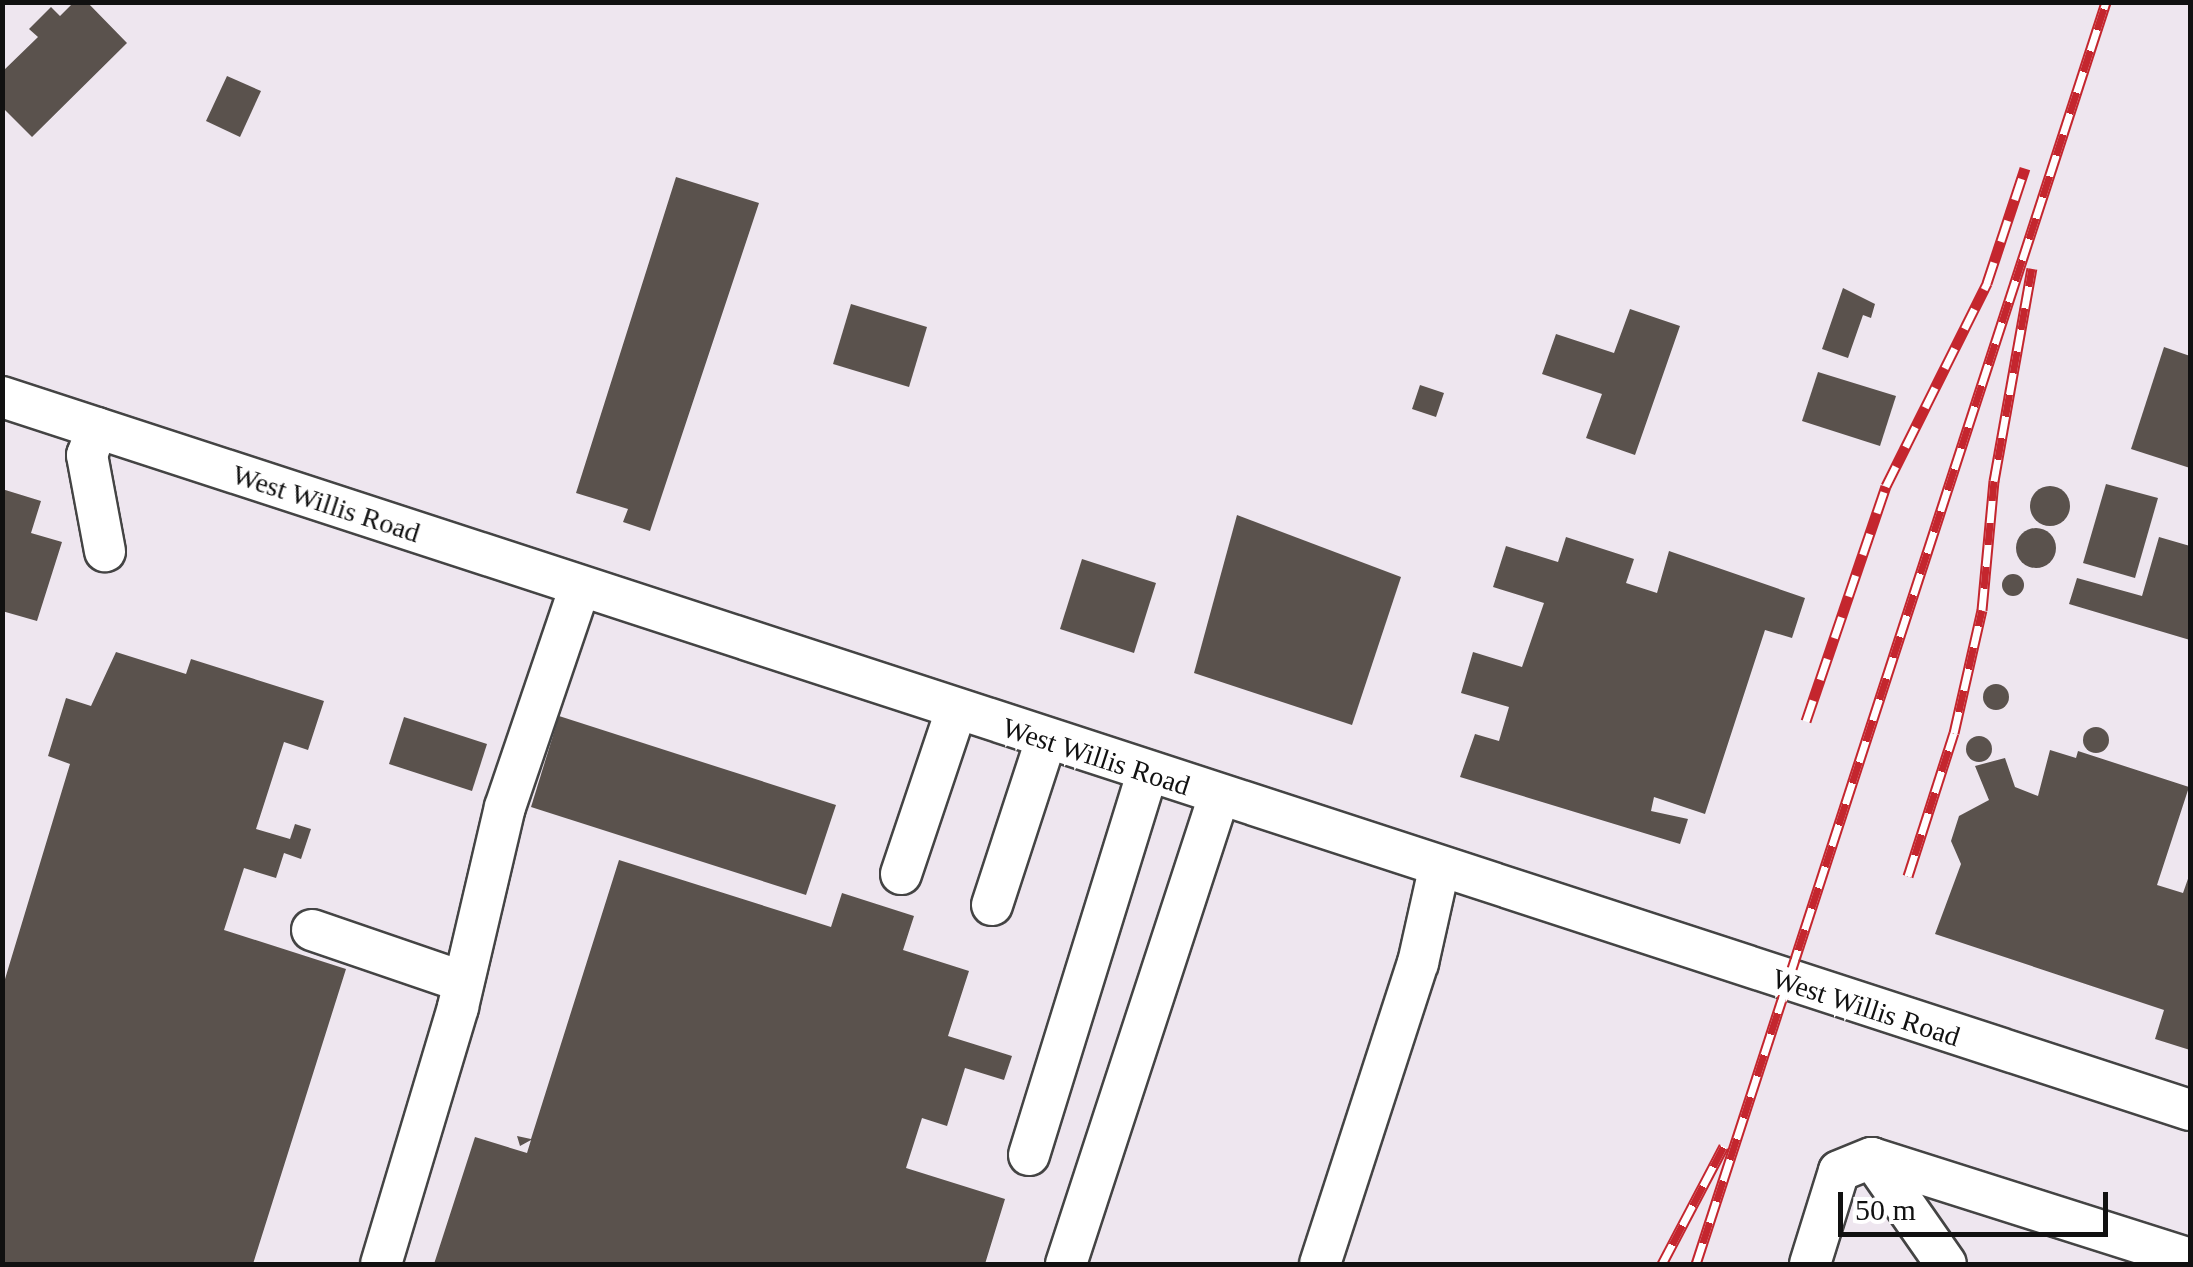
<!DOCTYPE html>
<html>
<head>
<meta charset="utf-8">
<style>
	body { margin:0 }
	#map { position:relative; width:2193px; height:1267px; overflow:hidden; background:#fffdf5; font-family:Georgia,serif }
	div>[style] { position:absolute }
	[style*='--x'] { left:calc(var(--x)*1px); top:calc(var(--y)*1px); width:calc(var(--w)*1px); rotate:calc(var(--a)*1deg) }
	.industrial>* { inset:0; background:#eee6ef }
	.building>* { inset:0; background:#5a524d }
	.round { border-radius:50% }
	.roads { filter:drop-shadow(2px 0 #444) drop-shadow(-2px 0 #444) drop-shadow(0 2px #444) drop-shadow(0 -2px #444) }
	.minor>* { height:40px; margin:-20px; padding:0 20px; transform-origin:20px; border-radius:20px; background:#fff }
	.rail>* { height:11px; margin-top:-5.5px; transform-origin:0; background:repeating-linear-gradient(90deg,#fff 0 22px,#c4262e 0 44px); box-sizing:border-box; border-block:2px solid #c4262e }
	span { translate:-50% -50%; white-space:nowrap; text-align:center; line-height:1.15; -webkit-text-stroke:10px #fff; paint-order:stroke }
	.street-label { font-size:28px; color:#111 }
	.frame { position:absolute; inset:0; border:5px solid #111; pointer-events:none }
	.scale { position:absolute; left:1838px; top:1192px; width:270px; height:45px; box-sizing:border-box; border:5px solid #111; border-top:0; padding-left:12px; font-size:30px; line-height:35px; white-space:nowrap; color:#111; -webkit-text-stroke:8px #fff; paint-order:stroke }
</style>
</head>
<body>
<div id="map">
	<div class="industrial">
		<div style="clip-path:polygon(2px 3px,2190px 3px,2190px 1264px,3px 1264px)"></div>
	</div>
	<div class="building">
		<div style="clip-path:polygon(74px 2px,87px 2px,127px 43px,32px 137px,2px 107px,2px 72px,38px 37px,29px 29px,51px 7px,60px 16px)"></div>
		<div style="clip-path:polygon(227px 76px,261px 91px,240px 137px,206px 121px)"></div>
		<div style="clip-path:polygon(676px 177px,759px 203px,650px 531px,623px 522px,628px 509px,576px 493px)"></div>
		<div style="clip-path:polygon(1843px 288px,1875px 304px,1871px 318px,1863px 315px,1848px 358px,1822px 349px)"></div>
		<div style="clip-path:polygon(851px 304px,927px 327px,909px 387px,833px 364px)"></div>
		<div style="clip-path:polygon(1630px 309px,1680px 326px,1635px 455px,1586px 438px,1602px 394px,1542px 374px,1556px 334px,1614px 353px)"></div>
		<div style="clip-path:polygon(2164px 347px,2190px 356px,2190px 468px,2131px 449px)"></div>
		<div style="clip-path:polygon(1818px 372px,1896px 396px,1880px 446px,1802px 421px)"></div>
		<div style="clip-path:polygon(1420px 385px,1444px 393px,1436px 417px,1412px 409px)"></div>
		<div style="clip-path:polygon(2106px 484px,2158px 498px,2135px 578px,2083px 563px)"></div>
		<div class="round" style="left:2030px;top:486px;width:40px;height:40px"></div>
		<div style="clip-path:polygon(2px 489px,41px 501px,31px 533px,62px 542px,37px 621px,2px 611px)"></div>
		<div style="clip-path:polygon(1237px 515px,1401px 577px,1352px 725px,1194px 673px)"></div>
		<div class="round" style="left:2016px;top:528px;width:40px;height:40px"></div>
		<div style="clip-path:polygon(1566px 537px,1634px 559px,1626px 583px,1657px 593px,1669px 551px,1805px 598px,1792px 638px,1765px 630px,1705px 814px,1654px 797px,1651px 811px,1688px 819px,1680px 844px,1460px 777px,1475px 734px,1499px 741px,1509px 707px,1461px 693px,1473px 652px,1522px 667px,1544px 603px,1493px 587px,1506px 546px,1558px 562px)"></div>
		<div style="clip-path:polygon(2159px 537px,2190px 546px,2190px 640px,2069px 604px,2077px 578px,2142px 596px)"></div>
		<div style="clip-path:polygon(1082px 559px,1156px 583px,1134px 653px,1060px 629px)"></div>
		<div class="round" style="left:2002px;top:574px;width:22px;height:22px"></div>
		<div style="clip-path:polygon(116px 652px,186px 674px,191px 659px,324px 701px,308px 750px,284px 742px,256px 829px,290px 839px,295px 824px,311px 829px,301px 859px,284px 853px,276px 878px,244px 868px,224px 930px,346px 969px,253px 1264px,2px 1264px,2px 989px,70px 764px,48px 756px,66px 698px,91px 706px)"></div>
		<div class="round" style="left:1983px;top:684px;width:26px;height:26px"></div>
		<div style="clip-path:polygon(559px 716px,836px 805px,806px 895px,531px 807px)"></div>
		<div style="clip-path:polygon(404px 717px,487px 744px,472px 791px,389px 764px)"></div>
		<div class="round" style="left:2083px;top:727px;width:26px;height:26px"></div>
		<div class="round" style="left:1966px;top:736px;width:26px;height:26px"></div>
		<div style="clip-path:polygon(2050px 750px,2076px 758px,2078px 751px,2189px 787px,2157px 885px,2183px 893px,2190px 873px,2190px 1050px,2155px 1039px,2164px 1010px,1935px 934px,1961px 864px,1951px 841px,1959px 816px,1989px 800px,1975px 766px,2005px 758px,2015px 787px,2038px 796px)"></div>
		<div style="clip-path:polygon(619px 860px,831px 927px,842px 893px,914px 916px,903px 950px,969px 971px,948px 1036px,1012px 1056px,1004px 1080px,965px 1068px,947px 1126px,922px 1118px,906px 1168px,1005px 1199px,985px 1264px,434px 1264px,475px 1137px,527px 1153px,531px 1140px,520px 1146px,517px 1136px,531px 1139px)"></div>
	</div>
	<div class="roads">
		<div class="minor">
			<div style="--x:2;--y:397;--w:2301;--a:18.05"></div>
			<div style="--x:97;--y:428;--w:29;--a:110"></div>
			<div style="--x:87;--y:455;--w:98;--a:79.4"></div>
			<div style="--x:901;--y:874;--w:172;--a:-71.4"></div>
			<div style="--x:992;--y:905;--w:174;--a:-71.9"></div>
			<div style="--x:312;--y:930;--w:157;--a:18.9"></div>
			<div style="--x:1029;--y:1155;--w:399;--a:-72.8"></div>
			<div style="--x:1872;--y:1158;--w:129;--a:55.1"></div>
			<div style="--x:381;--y:1264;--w:268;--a:-73.3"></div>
			<div style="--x:458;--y:1007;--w:205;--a:-76.8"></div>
			<div style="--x:505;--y:807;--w:232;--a:-71.2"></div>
			<div style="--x:1066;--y:1264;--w:491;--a:-71.9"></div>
			<div style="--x:1320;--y:1264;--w:317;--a:-72"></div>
			<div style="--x:1418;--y:963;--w:96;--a:-77.4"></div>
			<div style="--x:1810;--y:1264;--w:97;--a:-72.7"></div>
			<div style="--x:1839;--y:1171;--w:35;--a:-22"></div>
			<div style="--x:1872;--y:1158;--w:334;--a:17.6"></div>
		</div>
	</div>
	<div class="rail">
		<div style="--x:1806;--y:721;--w:248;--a:-71.2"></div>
		<div style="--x:1886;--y:486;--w:227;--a:-63.5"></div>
		<div style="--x:1987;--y:283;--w:121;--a:-71.7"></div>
		<div style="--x:1908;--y:876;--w:150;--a:-72.2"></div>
		<div style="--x:1954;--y:733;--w:126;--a:-77.2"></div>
		<div style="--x:1982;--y:610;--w:130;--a:-84.7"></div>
		<div style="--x:1994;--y:481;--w:216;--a:-79.9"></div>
		<div style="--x:1662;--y:1264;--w:133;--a:-62.3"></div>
		<div style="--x:1696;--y:1264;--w:1327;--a:-72"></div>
	</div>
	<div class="street-label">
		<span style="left:326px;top:504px;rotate:18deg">West Willis Road</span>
		<span style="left:1096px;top:757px;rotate:18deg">West Willis Road</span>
		<span style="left:1866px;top:1008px;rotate:18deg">West Willis Road</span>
	</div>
	<div class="frame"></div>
	<div class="scale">50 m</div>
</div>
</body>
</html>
